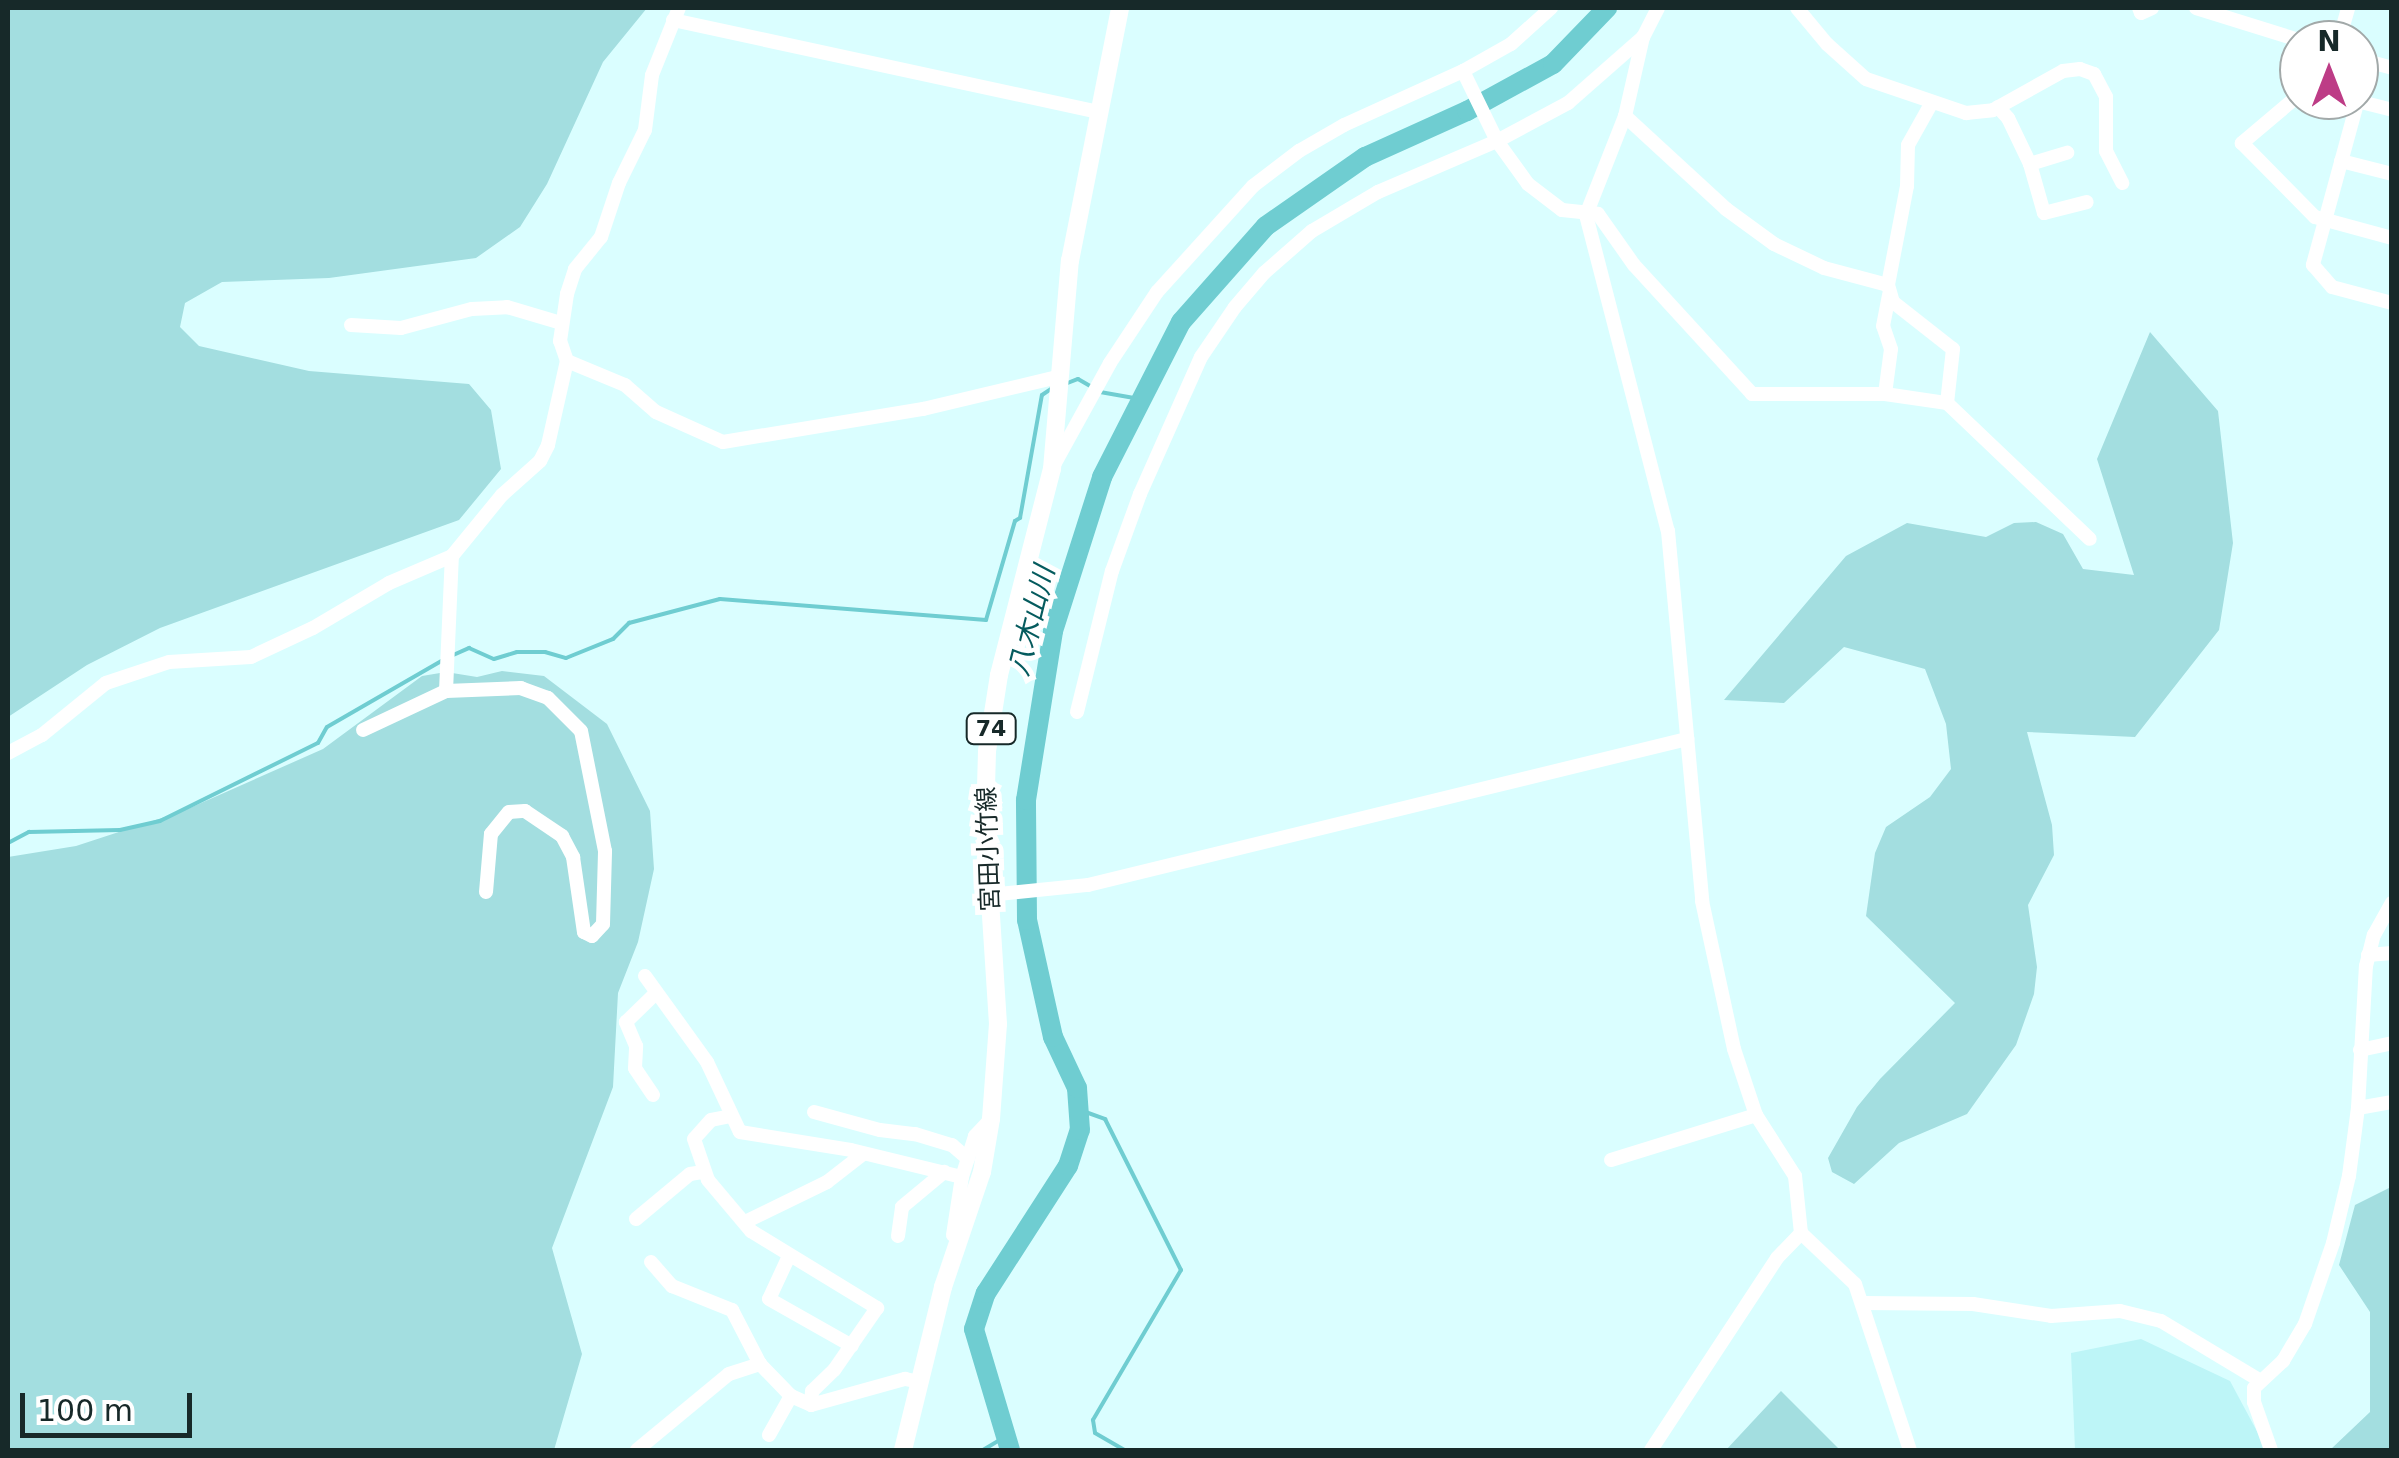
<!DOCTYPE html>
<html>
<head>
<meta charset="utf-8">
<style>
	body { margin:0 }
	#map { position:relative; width:2399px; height:1458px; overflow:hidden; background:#dafeff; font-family:"DejaVu Sans","Noto Sans JP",sans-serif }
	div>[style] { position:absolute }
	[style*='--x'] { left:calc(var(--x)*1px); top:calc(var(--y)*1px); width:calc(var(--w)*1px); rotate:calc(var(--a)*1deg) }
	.built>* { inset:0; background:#bdf5f7 }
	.green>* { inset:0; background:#a3dee0 }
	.stream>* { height:4px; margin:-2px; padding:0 2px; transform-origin:2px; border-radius:2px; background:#6fcdd1 }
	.river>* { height:20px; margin:-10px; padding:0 10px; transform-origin:10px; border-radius:10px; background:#6fcdd1 }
	.minor>* { height:14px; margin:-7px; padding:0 7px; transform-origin:7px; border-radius:7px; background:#fff }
	.major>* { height:18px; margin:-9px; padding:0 9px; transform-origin:9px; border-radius:9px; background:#fff }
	span { translate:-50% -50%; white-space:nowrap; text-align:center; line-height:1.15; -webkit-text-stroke:10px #fff; paint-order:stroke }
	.shield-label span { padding:2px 8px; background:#fff; border:2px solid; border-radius:8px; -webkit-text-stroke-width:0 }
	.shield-label { font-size:22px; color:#172929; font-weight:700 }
	.street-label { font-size:25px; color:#172929 }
	.water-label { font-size:28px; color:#055b5e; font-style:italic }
	.frame { position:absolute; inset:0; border:10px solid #172929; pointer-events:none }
	.north { position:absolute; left:2279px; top:20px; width:100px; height:100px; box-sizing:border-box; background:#fff; border:2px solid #a2a9a9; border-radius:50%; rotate:0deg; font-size:28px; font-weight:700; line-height:40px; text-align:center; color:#172929 }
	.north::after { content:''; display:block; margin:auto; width:35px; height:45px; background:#bd3c86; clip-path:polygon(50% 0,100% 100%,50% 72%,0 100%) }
	.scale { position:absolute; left:20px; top:1393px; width:172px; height:45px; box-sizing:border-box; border:5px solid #172929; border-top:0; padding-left:12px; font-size:30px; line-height:35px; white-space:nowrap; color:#172929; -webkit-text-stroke:8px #fff; paint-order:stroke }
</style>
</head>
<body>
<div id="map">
	<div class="built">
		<div style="clip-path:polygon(2141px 1339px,2230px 1381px,2267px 1450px,2075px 1450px,2071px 1353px)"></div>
	</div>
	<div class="green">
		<div style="clip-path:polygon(8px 8px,647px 8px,603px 62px,547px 184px,520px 227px,476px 258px,329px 278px,222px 282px,185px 303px,180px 327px,199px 346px,309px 371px,469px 384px,491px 410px,501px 469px,459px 520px,160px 628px,87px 665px,8px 717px)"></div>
		<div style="clip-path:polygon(2150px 332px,2218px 411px,2233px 543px,2219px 630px,2135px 737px,2027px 732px,2052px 825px,2054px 855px,2028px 905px,2037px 967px,2034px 994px,2016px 1045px,1967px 1114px,1899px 1143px,1854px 1184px,1832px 1172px,1828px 1158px,1857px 1107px,1880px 1079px,1955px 1003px,1866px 916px,1875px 853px,1886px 827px,1930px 797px,1951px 769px,1946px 724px,1925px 669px,1844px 647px,1784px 703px,1724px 700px,1846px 556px,1907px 523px,1986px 537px,2014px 523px,2036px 522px,2063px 534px,2083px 569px,2134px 575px,2097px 459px)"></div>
		<div style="clip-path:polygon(502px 671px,544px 676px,607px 724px,650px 811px,654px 869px,638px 942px,618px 993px,613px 1087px,552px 1248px,582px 1354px,554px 1450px,8px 1450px,8px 857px,76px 846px,183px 811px,323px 749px,422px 676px,446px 672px,477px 677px)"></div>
		<div style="clip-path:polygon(2391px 1187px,2391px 1450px,2330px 1450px,2370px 1412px,2370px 1312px,2339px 1265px,2355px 1205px)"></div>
		<div style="clip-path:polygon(1781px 1391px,1840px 1450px,1726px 1450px)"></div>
	</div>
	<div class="stream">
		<div style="--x:1065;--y:384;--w:14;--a:-21"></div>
		<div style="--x:1078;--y:379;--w:16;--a:30"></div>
		<div style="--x:1100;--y:392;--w:39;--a:10"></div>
		<div style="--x:451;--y:656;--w:20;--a:-24"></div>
		<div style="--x:469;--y:648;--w:27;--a:24"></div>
		<div style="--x:494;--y:659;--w:24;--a:-17"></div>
		<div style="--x:517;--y:652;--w:28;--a:0"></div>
		<div style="--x:545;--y:652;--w:22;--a:16"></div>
		<div style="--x:566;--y:658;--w:51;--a:-22"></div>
		<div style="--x:613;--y:639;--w:23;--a:-45"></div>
		<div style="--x:629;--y:623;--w:94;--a:-14.8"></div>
		<div style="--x:720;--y:599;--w:267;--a:4.5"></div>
		<div style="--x:986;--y:620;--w:103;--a:-73.7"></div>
		<div style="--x:1015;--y:521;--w:6;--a:-31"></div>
		<div style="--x:1020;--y:518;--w:125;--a:-79.9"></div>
		<div style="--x:1042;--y:395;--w:11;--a:-34"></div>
		<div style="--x:8;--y:843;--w:24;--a:-28"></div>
		<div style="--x:29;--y:832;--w:91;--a:-1.3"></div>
		<div style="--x:120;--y:830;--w:41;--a:-12.7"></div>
		<div style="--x:160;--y:821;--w:176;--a:-26.3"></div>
		<div style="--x:318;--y:743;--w:18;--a:-61"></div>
		<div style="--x:327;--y:727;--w:134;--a:-30"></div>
		<div style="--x:1080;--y:1110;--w:27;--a:20"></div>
		<div style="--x:1105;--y:1119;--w:169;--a:63.3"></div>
		<div style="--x:1181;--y:1270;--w:174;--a:120.4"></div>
		<div style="--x:1093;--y:1420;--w:13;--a:81"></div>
		<div style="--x:1095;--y:1433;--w:34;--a:30"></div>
		<div style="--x:983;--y:1450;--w:26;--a:-31"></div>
	</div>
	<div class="river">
		<div style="--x:1010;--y:1450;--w:126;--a:-106.6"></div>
		<div style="--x:974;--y:1329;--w:38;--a:-72"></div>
		<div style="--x:986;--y:1293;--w:151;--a:-57.2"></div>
		<div style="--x:1068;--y:1166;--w:38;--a:-72"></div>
		<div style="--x:1080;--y:1130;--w:42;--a:-94.1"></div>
		<div style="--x:1077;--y:1088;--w:56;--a:-115.2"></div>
		<div style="--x:1053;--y:1037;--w:120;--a:-102.5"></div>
		<div style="--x:1027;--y:920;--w:120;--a:-90.5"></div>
		<div style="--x:1026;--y:800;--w:171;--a:-80.9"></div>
		<div style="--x:1053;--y:631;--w:162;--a:-72.3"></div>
		<div style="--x:1102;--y:477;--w:174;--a:-63"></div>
		<div style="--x:1181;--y:322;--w:128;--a:-48.5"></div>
		<div style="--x:1266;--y:226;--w:121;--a:-34.9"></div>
		<div style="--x:1365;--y:157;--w:112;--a:-24.3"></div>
		<div style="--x:1467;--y:111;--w:98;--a:-28.7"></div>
		<div style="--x:1553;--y:64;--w:78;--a:-46"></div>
	</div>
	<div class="minor">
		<div style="--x:1658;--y:8;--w:33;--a:117"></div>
		<div style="--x:1643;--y:37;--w:81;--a:102.8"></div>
		<div style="--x:1625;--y:116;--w:106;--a:111.5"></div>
		<div style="--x:1586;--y:215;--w:326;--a:75.5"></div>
		<div style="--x:1668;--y:531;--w:372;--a:84.7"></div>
		<div style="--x:1702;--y:901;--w:151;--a:77.8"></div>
		<div style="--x:1734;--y:1049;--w:70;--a:71.6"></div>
		<div style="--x:1756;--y:1115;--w:72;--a:57.4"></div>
		<div style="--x:1795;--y:1176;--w:57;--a:84"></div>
		<div style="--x:1801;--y:1233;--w:74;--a:43.4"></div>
		<div style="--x:1855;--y:1284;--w:175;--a:71.7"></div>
		<div style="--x:1797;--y:8;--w:47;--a:50.2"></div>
		<div style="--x:1827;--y:44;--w:52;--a:41.9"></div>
		<div style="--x:1866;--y:79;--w:106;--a:18.8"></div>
		<div style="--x:1966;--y:113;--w:27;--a:-6"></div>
		<div style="--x:1993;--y:110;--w:80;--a:-29.1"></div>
		<div style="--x:2063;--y:71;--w:17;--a:-7"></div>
		<div style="--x:2080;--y:69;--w:15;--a:20"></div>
		<div style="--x:2094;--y:74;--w:26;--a:62"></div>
		<div style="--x:2106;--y:97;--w:54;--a:90"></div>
		<div style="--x:2106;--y:151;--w:36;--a:63"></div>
		<div style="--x:2139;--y:8;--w:5;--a:68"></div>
		<div style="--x:2141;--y:13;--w:12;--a:-24"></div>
		<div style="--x:2196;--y:8;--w:108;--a:17.3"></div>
		<div style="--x:673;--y:20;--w:436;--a:12.2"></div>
		<div style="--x:2339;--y:40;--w:33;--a:-74"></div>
		<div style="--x:2359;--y:59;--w:34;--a:15"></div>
		<div style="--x:1463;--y:71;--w:78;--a:64.1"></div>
		<div style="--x:1497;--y:141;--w:53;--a:54.2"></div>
		<div style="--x:1528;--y:184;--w:43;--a:37.4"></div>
		<div style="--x:1562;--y:210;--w:36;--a:6"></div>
		<div style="--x:1598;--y:214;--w:62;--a:54.8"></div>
		<div style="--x:1634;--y:265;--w:175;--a:47.5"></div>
		<div style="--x:1752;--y:394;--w:133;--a:0"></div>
		<div style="--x:1885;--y:394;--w:63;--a:8.3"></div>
		<div style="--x:1947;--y:403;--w:197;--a:43.6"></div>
		<div style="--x:2359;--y:94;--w:33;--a:-76"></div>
		<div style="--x:2299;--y:95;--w:75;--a:139.9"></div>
		<div style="--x:2242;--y:143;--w:104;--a:45.4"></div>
		<div style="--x:2315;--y:217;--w:80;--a:15.3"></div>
		<div style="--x:2358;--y:100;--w:171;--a:105.3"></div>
		<div style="--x:2313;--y:265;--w:29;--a:49"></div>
		<div style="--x:2332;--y:287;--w:62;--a:14.9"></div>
		<div style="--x:2357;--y:101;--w:36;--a:14"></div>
		<div style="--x:1931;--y:104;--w:47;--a:119.3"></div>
		<div style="--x:1908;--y:145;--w:41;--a:91.4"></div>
		<div style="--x:1907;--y:186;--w:101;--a:100.9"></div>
		<div style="--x:1888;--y:285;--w:18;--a:74"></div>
		<div style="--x:1893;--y:302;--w:76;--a:38.1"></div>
		<div style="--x:1953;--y:349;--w:54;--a:96.3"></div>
		<div style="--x:1998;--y:107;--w:15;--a:48"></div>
		<div style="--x:2008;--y:118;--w:51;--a:64.4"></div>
		<div style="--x:2030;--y:164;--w:51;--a:74.1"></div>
		<div style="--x:2044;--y:213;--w:44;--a:-14.3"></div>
		<div style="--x:1625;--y:116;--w:137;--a:42.6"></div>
		<div style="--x:1726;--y:209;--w:59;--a:36.1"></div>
		<div style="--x:1774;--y:244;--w:55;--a:25.6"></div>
		<div style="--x:1824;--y:268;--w:66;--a:14.9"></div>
		<div style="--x:2341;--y:161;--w:53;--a:14.3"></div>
		<div style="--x:2030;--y:164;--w:39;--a:-17"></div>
		<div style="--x:351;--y:325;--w:50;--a:3.4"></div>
		<div style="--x:401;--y:328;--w:73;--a:-15"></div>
		<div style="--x:472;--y:309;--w:35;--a:-3"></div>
		<div style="--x:507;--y:307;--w:56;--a:16.5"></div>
		<div style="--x:567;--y:361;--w:63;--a:22.5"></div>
		<div style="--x:625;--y:385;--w:41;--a:41.1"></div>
		<div style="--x:656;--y:412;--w:73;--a:24.1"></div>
		<div style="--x:723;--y:442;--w:203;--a:-9.4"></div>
		<div style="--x:923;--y:409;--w:142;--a:-13.4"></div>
		<div style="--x:1885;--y:394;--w:45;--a:-82.4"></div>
		<div style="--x:1891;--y:349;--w:24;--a:-109"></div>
		<div style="--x:1883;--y:326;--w:32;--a:-79"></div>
		<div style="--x:1054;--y:465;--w:116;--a:-61.2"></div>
		<div style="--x:1110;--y:363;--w:85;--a:-56.5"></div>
		<div style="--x:1157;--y:292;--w:143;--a:-47.8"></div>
		<div style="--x:1253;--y:186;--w:58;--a:-37.3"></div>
		<div style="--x:1299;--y:151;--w:52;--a:-30"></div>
		<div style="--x:1344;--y:125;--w:131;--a:-24.4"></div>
		<div style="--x:1463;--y:71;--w:55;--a:-29.4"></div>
		<div style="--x:1511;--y:44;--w:54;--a:-42"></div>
		<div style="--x:1077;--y:712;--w:145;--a:-76.1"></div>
		<div style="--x:1112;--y:571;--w:82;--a:-70"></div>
		<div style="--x:1140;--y:494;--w:150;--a:-66"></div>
		<div style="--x:1201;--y:357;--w:60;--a:-55.8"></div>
		<div style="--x:1235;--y:307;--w:45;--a:-49.5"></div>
		<div style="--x:1264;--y:273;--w:64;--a:-41.2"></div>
		<div style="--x:1312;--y:231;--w:77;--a:-30.6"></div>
		<div style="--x:1378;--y:192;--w:129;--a:-23.2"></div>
		<div style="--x:1497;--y:141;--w:81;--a:-28.2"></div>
		<div style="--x:1568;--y:103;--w:100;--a:-41.3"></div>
		<div style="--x:363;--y:730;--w:92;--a:-25.2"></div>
		<div style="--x:8;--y:753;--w:38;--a:-28"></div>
		<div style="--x:42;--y:735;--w:82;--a:-39.1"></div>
		<div style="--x:106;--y:683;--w:66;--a:-18.4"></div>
		<div style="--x:169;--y:662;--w:82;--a:-3.5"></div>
		<div style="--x:251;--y:657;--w:68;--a:-25.1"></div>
		<div style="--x:313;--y:628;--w:88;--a:-30.6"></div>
		<div style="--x:389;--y:583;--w:69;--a:-23.2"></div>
		<div style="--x:486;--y:892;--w:58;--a:-85.1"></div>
		<div style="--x:491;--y:834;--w:28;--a:-51"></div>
		<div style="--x:509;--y:812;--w:16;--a:-4"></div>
		<div style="--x:525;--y:811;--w:45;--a:34"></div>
		<div style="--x:562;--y:836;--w:24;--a:62"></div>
		<div style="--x:573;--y:857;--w:76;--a:81.7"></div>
		<div style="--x:584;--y:932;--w:9;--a:27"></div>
		<div style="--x:592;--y:936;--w:16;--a:-47"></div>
		<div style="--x:603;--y:924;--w:73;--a:-88.4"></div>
		<div style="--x:605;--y:851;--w:122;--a:-101.3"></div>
		<div style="--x:581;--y:731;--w:47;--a:-135"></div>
		<div style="--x:548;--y:698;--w:29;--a:-160"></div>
		<div style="--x:521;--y:688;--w:75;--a:177.7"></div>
		<div style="--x:446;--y:691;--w:135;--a:-87.5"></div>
		<div style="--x:452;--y:556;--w:79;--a:-50.7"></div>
		<div style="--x:502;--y:495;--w:51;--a:-41.8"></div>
		<div style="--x:540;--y:461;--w:18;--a:-63"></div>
		<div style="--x:548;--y:445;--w:86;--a:-77.3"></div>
		<div style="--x:567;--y:361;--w:21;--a:-109"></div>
		<div style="--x:560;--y:341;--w:48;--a:-81.5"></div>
		<div style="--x:567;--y:294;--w:26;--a:-72"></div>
		<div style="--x:575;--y:269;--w:41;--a:-50.9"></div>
		<div style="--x:601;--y:237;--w:57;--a:-71.6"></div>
		<div style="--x:619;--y:183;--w:59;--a:-63.9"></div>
		<div style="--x:645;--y:130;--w:55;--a:-82.7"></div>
		<div style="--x:652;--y:75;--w:72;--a:-68.1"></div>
		<div style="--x:989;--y:895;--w:100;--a:-5.8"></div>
		<div style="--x:1088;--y:885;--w:617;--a:-13.7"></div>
		<div style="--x:2368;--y:955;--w:24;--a:-5"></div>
		<div style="--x:645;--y:976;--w:106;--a:54.2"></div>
		<div style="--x:707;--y:1062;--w:77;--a:64.8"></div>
		<div style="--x:740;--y:1132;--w:112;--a:9.2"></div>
		<div style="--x:851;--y:1150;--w:114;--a:13.7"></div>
		<div style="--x:962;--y:1177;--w:43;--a:-72.4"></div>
		<div style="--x:975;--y:1136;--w:23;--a:-47"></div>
		<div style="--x:2360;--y:1050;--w:33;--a:-12"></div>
		<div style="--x:653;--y:1095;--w:32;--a:-124"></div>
		<div style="--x:635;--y:1068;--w:22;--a:-87"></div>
		<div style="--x:636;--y:1046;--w:26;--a:-113"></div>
		<div style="--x:626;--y:1022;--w:42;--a:-44"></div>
		<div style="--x:2358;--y:1108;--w:142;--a:-86.8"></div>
		<div style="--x:2366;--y:966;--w:32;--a:-76"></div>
		<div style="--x:2374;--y:935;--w:37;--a:-61"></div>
		<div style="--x:814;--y:1112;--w:68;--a:15.3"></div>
		<div style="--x:880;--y:1130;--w:35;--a:7"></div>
		<div style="--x:915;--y:1134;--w:39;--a:17"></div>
		<div style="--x:952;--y:1145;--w:21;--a:41"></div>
		<div style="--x:731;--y:1116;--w:20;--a:169"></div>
		<div style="--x:711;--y:1120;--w:25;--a:132"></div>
		<div style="--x:694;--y:1139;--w:43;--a:71.1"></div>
		<div style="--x:708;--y:1180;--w:67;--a:49.9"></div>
		<div style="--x:751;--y:1231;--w:148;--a:31.4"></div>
		<div style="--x:877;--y:1308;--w:75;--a:124.7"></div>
		<div style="--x:834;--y:1370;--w:30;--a:136"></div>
		<div style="--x:812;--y:1391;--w:14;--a:94"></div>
		<div style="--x:1611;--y:1160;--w:152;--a:-17.2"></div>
		<div style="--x:636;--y:1219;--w:70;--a:-39.8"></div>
		<div style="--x:690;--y:1174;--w:12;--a:-9"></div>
		<div style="--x:745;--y:1222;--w:91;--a:-26"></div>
		<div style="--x:827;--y:1182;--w:46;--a:-37.9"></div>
		<div style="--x:953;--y:1235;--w:59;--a:-81.2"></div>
		<div style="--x:898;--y:1236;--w:29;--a:-82"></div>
		<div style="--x:902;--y:1207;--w:55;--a:-39.8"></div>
		<div style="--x:789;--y:1256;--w:47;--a:114.9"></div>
		<div style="--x:769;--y:1299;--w:95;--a:29.5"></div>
		<div style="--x:651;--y:1262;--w:32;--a:49"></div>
		<div style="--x:672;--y:1286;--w:65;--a:21.8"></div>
		<div style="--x:732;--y:1310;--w:61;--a:62.6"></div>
		<div style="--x:1863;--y:1303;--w:110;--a:0.5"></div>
		<div style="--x:1973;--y:1304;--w:79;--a:8.7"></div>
		<div style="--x:2051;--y:1316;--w:69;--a:-4.1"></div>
		<div style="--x:2120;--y:1311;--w:42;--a:13.7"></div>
		<div style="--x:2161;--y:1321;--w:114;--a:31"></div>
		<div style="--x:769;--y:1435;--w:45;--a:-60.6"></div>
		<div style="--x:637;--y:1450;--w:119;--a:-39.6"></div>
		<div style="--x:729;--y:1374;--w:33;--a:-18"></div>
		<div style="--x:760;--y:1364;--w:45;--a:45.9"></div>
		<div style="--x:791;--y:1396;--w:22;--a:24"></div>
		<div style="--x:811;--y:1405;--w:98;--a:-15.5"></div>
		<div style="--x:905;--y:1379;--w:15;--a:11"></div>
		<div style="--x:1651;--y:1450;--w:230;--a:-56.7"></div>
		<div style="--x:1777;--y:1258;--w:35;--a:-46"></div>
		<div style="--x:2271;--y:1450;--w:51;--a:-109.5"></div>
		<div style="--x:2254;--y:1402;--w:14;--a:-90"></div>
		<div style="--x:2254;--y:1388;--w:40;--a:-43"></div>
		<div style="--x:2283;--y:1361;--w:43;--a:-59.3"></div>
		<div style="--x:2305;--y:1324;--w:86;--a:-70.9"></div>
		<div style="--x:2333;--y:1243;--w:69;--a:-76.6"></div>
		<div style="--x:2349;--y:1176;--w:69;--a:-82.5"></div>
		<div style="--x:2358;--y:1108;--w:35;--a:-10"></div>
	</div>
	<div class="major">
		<div style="--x:903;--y:1450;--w:168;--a:-76.2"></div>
		<div style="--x:943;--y:1287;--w:121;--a:-71.3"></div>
		<div style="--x:982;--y:1172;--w:54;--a:-80.4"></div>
		<div style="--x:991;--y:1119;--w:95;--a:-85.8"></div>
		<div style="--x:998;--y:1024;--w:201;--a:-93.7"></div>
		<div style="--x:985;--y:823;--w:72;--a:-88.4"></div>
		<div style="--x:987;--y:751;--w:77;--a:-81"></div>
		<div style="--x:999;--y:675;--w:213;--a:-75.6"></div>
		<div style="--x:1052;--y:469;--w:209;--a:-85.1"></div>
		<div style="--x:1070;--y:261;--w:258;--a:-78.8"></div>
	</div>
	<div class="shield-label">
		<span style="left:991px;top:729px">74</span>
	</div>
	<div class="street-label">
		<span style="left:989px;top:849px;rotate:-92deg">宮田小竹線</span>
	</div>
	<div class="water-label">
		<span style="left:1032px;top:621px;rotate:-76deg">八木山川</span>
	</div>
	<div class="frame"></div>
	<div class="north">N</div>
	<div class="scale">100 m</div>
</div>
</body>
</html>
